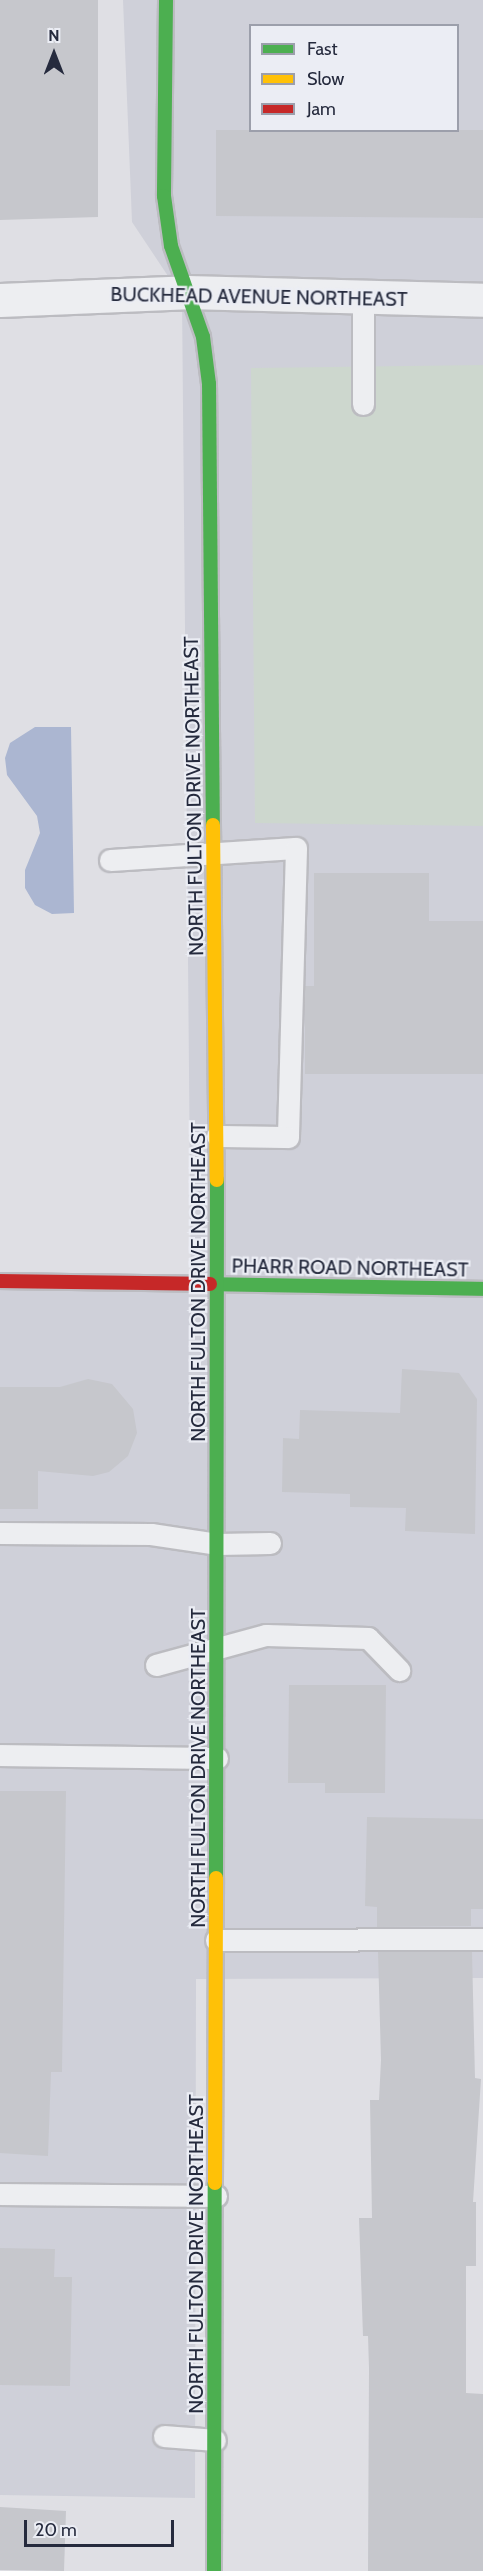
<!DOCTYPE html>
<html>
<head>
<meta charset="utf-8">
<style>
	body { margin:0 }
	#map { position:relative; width:483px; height:2571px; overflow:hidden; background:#dfdfe4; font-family:Cabin,sans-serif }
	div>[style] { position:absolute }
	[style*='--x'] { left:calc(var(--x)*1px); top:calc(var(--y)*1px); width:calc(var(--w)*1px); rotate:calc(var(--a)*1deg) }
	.built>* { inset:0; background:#cfd0d9 }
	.green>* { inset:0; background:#cdd7ce }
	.water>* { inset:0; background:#abb6d1 }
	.building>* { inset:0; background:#c6c7cc }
	.roads { filter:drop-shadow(2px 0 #bcbcc1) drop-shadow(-2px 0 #bcbcc1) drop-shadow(0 2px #bcbcc1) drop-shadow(0 -2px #bcbcc1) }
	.lane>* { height:21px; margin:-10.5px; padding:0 10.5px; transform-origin:10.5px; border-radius:10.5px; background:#edeef1 }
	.street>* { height:33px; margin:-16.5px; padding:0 16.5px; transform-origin:16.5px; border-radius:16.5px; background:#edeef1 }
	.fast>* { height:14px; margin:-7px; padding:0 7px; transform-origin:7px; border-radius:7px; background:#4caf50 }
	.slow>* { height:14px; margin:-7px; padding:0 7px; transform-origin:7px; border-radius:7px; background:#ffc107 }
	.jam>* { height:14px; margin:-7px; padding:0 7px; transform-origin:7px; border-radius:7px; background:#c62828 }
	span { translate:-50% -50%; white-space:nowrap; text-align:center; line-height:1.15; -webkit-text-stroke:4.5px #ebedf4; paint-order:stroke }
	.street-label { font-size:20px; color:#252a3d }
	.legend { position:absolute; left:249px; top:24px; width:210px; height:108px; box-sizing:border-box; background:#ebedf4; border:2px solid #9c9fab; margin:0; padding:8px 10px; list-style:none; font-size:18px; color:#252a3d }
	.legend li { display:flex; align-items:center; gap:12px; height:30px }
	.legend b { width:30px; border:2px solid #9c9fab }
	.north { position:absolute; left:24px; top:24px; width:60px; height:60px; -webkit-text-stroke:4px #ebedf4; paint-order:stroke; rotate:0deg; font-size:16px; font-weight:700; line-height:24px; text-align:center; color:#252a3d }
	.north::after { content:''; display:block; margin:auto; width:21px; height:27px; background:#252a3d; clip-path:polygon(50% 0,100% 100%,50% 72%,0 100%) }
	.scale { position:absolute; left:24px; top:2520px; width:150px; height:27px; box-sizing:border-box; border:3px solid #252a3d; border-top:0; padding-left:8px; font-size:18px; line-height:21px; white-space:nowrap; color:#252a3d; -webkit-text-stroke:4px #ebedf4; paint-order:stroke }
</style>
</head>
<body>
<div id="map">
	<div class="built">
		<div style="clip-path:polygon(evenodd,123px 0,483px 0,483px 1978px,196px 1979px,195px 2498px,0 2495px,0 1284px,191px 1292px,182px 297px,132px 222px,123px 0,250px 26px,458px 26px,458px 130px,250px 130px,250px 26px)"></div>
	</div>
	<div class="green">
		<div style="clip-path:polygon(483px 365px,483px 826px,255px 823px,251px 368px)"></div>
	</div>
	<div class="water">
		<div style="clip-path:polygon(35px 727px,71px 727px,74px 913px,52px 914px,35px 905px,25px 888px,25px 870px,40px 833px,37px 816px,7px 775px,5px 758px,10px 743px)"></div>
	</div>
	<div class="building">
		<div style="clip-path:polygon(0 0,98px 0,98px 217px,0 220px)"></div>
		<div style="clip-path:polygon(216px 130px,483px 130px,483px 218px,216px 216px)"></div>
		<div style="clip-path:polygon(314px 873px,429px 873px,429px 921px,483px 921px,483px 1074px,305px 1074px,305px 986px,314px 986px)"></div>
		<div style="clip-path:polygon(402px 1369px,459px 1373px,477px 1399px,475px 1534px,405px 1531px,406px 1508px,350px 1507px,350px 1494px,282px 1492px,283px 1438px,299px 1439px,300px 1410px,400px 1413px)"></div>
		<div style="clip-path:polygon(88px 1379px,112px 1384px,133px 1409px,137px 1433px,128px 1456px,109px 1472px,93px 1476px,38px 1471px,38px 1509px,0 1509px,0 1387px,60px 1387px)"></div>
		<div style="clip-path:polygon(289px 1685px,386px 1685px,385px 1793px,325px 1793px,325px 1783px,288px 1783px)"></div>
		<div style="clip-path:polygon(0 1791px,66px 1791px,62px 2072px,51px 2072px,48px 2156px,0 2153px)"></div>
		<div style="clip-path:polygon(367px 1817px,483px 1819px,483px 1909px,471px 1909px,471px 1926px,377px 1927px,377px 1907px,365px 1906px)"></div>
		<div style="clip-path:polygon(378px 1952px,472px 1952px,475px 2078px,481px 2079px,473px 2202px,476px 2202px,476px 2266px,466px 2266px,466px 2393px,483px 2394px,483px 2571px,368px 2571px,369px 2368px,368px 2336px,363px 2336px,359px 2218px,372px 2218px,370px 2100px,379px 2100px,381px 2060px)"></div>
		<div style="clip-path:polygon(0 2248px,55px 2249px,54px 2277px,72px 2277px,70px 2386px,0 2385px)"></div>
		<div style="clip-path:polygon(0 2507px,66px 2511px,64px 2571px,0 2570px)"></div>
	</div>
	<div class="roads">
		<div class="lane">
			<div style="--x:363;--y:297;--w:107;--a:90"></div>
			<div style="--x:110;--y:860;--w:186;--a:-3.7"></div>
			<div style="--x:296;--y:848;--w:289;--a:91.6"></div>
			<div style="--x:288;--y:1137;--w:71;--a:-179.2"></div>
			<div style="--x:0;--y:1533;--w:151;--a:0.4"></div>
			<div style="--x:151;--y:1534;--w:68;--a:8.5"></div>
			<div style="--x:218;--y:1544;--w:52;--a:-1.1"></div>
			<div style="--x:156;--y:1665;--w:114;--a:-15.3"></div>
			<div style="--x:266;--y:1635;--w:102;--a:1.7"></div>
			<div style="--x:368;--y:1638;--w:45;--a:45.9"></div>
			<div style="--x:0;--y:1755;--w:217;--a:0.8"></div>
			<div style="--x:216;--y:1940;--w:267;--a:-0.2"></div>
			<div style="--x:0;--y:2194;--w:216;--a:0.5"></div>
			<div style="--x:164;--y:2436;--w:51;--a:4.5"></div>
		</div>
		<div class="street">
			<div style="--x:0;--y:300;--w:187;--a:-2.4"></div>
			<div style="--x:187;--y:292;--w:296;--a:1.5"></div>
		</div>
		<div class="fast">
			<div style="--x:166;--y:0;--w:196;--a:90.6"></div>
			<div style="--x:164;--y:196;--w:50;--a:82"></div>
			<div style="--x:171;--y:246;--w:96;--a:70.6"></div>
			<div style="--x:203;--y:337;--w:47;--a:82.7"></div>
			<div style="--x:209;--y:384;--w:441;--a:89.5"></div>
			<div style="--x:210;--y:1284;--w:273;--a:1"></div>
			<div style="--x:216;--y:1878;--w:698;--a:-89.92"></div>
			<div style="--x:214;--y:2571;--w:388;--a:-89.9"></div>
		</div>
		<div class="slow">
			<div style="--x:213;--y:825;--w:355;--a:89.4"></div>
			<div style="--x:215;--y:2183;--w:305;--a:-89.8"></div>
		</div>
		<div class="jam">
			<div style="--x:0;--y:1281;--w:210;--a:0.8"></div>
		</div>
	</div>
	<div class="street-label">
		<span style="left:259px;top:297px;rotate:1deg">BUCKHEAD AVENUE NORTHEAST</span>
		<span style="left:194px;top:796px;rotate:-91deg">NORTH FULTON DRIVE NORTHEAST</span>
		<span style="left:350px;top:1268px;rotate:1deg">PHARR ROAD NORTHEAST</span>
		<span style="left:198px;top:1282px;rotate:-90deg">NORTH FULTON DRIVE NORTHEAST</span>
		<span style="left:198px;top:1768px;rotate:-90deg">NORTH FULTON DRIVE NORTHEAST</span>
		<span style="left:196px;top:2254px;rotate:-90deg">NORTH FULTON DRIVE NORTHEAST</span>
	</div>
	<ul class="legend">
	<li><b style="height:8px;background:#4caf50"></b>Fast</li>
	<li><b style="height:8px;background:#ffc107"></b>Slow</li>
	<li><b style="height:8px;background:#c62828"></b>Jam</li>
	</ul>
	<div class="north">N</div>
	<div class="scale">20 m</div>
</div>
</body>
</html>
